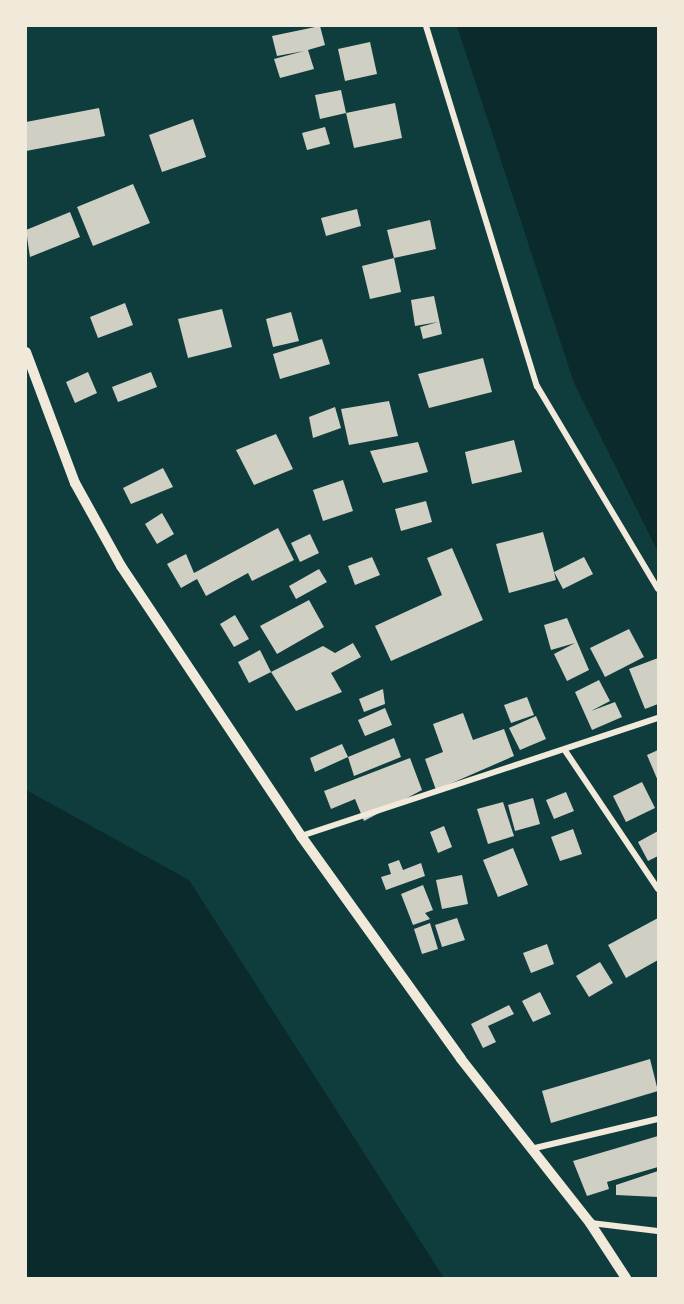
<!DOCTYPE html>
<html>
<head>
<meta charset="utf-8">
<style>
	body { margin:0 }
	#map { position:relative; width:684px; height:1304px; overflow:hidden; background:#0f3d3e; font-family:"Roboto Condensed",sans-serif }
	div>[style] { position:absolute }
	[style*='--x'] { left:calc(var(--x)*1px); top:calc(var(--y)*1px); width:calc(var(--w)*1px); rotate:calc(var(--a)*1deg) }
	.water>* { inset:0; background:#0a2a2b }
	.building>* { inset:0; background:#cfcfc3 }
	.minor>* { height:6px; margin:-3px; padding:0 3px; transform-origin:3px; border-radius:3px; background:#f1e9da }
	.tertiary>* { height:10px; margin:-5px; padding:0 5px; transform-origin:5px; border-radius:5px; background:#f1e9da }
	span { translate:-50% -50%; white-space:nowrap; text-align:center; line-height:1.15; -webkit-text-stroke:6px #f1e9da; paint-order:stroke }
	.frame { position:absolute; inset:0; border:27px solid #f1e9da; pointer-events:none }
</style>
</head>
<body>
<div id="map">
	<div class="water">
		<div style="clip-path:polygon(457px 26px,658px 26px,658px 552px,574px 383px)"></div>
		<div style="clip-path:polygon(26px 790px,189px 880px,444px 1278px,26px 1278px)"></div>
	</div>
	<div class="building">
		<div style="clip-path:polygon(320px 26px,325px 45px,308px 50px,314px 69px,280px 78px,274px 59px,304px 51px,277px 56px,272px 36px)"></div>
		<div style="clip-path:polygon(370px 42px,377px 74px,345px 81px,338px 49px)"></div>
		<div style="clip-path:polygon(341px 90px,346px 113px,320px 119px,315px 95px)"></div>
		<div style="clip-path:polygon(395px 103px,402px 138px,354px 148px,346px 113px)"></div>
		<div style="clip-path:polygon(99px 108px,105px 136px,26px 151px,26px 122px)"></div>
		<div style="clip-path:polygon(193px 119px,206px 157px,162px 172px,149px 135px)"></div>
		<div style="clip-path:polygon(325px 127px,330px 144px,307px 150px,302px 133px)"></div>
		<div style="clip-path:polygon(133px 184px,150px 223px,93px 246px,77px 207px)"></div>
		<div style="clip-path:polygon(357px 209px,361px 226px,326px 236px,321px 218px)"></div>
		<div style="clip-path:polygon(70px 212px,80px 237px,30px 257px,26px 230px)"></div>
		<div style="clip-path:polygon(430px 220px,436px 249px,394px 258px,387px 230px)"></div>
		<div style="clip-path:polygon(394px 258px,401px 292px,370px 299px,362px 266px)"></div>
		<div style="clip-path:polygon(434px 296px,442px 334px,423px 339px,420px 327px,438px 322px,415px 326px,411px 300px)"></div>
		<div style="clip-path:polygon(125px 303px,133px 325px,98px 338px,90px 317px)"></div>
		<div style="clip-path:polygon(222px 309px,232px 347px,188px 358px,178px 319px)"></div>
		<div style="clip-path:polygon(291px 312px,299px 341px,273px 347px,266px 319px)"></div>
		<div style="clip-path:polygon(322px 339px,330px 364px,280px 379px,273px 354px)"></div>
		<div style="clip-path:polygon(483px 358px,492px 392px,429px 408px,418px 374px)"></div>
		<div style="clip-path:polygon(88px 372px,97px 393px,75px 403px,66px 382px)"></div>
		<div style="clip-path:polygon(151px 372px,157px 387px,118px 402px,112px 387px)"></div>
		<div style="clip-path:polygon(389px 401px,398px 436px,349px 445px,341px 409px)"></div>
		<div style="clip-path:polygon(335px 407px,341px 428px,313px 438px,309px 417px)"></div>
		<div style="clip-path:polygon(276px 434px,293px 469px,254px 485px,236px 450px)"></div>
		<div style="clip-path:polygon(514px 440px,522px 472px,472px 484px,465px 452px)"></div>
		<div style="clip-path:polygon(418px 442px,428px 472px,383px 483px,370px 451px)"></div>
		<div style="clip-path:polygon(163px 468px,173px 487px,131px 504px,123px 488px)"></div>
		<div style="clip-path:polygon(343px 480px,353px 511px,323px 521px,313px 490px)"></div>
		<div style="clip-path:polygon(426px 501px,432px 522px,401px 531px,395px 509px)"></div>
		<div style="clip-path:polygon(162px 513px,174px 534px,157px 544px,145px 524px)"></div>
		<div style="clip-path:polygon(278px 528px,294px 560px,252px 581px,248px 573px,206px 596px,197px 579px,181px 588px,167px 564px,186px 554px,194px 573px)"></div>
		<div style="clip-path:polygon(543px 532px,554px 572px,584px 557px,593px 574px,563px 589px,554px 572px,556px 580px,509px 593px,496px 544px)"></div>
		<div style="clip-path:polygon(310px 534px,319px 553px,300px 562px,291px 543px)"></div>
		<div style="clip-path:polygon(452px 548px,483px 620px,391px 661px,375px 626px,442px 595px,427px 558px)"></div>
		<div style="clip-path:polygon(372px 557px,380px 575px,355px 585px,348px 566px)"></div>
		<div style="clip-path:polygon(319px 569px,327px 582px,296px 599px,289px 586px)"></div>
		<div style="clip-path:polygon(309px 600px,324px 627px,277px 654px,260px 626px)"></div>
		<div style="clip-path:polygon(235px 615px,249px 639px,234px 647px,220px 624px)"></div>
		<div style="clip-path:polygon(567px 618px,589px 670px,567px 681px,554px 654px,575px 643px,551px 650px,544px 625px)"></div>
		<div style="clip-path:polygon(629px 629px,644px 657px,605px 677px,590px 648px)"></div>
		<div style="clip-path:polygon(353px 643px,361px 657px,331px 673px,342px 692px,296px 711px,271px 672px,323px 646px,335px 653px)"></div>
		<div style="clip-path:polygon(260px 650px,271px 672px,249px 683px,238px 662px)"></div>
		<div style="clip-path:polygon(658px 658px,658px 704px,645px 709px,629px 669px)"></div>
		<div style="clip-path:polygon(599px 680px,610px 701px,591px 711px,615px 702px,622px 717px,592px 730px,575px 692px)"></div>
		<div style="clip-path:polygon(383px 689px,385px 704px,364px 712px,359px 699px)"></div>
		<div style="clip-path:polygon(527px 697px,534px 715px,511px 723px,504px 705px)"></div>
		<div style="clip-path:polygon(385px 708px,392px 725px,365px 736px,358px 720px)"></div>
		<div style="clip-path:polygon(463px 713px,473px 740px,504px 729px,514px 756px,436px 790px,425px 759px,443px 752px,433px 724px)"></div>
		<div style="clip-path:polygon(536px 716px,546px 739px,520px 750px,509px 728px)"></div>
		<div style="clip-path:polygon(394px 738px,401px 757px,354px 776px,348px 757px)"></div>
		<div style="clip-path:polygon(342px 744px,348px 757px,315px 772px,310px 758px)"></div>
		<div style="clip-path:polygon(658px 750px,658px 781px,647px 755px)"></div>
		<div style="clip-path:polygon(410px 758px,422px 790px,364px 821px,355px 799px,331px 809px,324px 791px)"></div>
		<div style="clip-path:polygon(642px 782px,655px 808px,626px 822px,613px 796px)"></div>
		<div style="clip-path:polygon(566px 792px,574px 811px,554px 819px,546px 800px)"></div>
		<div style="clip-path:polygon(533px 798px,540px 824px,515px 831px,508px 805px)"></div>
		<div style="clip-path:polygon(503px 802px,514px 836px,488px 844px,477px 809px)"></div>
		<div style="clip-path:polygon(444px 826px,452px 847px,438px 853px,430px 832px)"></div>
		<div style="clip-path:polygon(573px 829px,582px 854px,560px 861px,551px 837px)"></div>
		<div style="clip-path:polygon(658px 831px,658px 856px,648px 861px,638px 842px)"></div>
		<div style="clip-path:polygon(513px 848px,528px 885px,498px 897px,483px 860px)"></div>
		<div style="clip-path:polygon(399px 860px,403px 870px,421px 863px,425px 876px,386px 890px,381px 877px,391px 874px,388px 864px)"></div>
		<div style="clip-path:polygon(462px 875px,468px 904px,442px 909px,436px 880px)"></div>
		<div style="clip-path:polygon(423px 885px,433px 910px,425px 913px,430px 919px,413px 925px,401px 894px)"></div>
		<div style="clip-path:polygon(457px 918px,465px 940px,442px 947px,435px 925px)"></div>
		<div style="clip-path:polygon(658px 918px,658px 960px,626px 978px,608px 945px)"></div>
		<div style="clip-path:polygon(430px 923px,438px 949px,422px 954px,414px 929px)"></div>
		<div style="clip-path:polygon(547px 944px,554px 964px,531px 973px,523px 953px)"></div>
		<div style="clip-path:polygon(600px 962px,613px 983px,589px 997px,576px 976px)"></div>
		<div style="clip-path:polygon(540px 992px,551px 1014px,533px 1022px,522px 1001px)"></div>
		<div style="clip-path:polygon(509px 1005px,514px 1014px,488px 1026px,496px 1042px,483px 1048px,471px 1024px)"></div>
		<div style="clip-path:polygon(650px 1059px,658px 1091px,551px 1123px,542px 1091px)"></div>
		<div style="clip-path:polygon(658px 1136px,658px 1167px,607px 1182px,609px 1189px,587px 1196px,573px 1161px)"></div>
		<div style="clip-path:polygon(658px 1171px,658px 1197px,616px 1195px,616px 1185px)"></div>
	</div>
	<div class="minor">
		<div style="--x:426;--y:26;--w:377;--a:72.9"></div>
		<div style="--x:537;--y:386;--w:236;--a:59.2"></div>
		<div style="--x:566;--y:752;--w:165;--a:56.1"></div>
		<div style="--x:301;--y:836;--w:376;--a:-18.3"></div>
		<div style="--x:535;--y:1148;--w:126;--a:-13.3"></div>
		<div style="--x:591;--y:1223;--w:67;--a:6.8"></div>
	</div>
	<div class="tertiary">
		<div style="--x:26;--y:352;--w:140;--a:69.5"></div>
		<div style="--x:75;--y:483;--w:95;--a:61"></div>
		<div style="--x:121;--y:566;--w:324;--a:56.3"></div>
		<div style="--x:301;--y:836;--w:274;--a:54.3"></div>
		<div style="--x:461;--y:1059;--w:209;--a:51.8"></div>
		<div style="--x:590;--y:1223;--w:66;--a:56.8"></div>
	</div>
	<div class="frame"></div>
</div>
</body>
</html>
